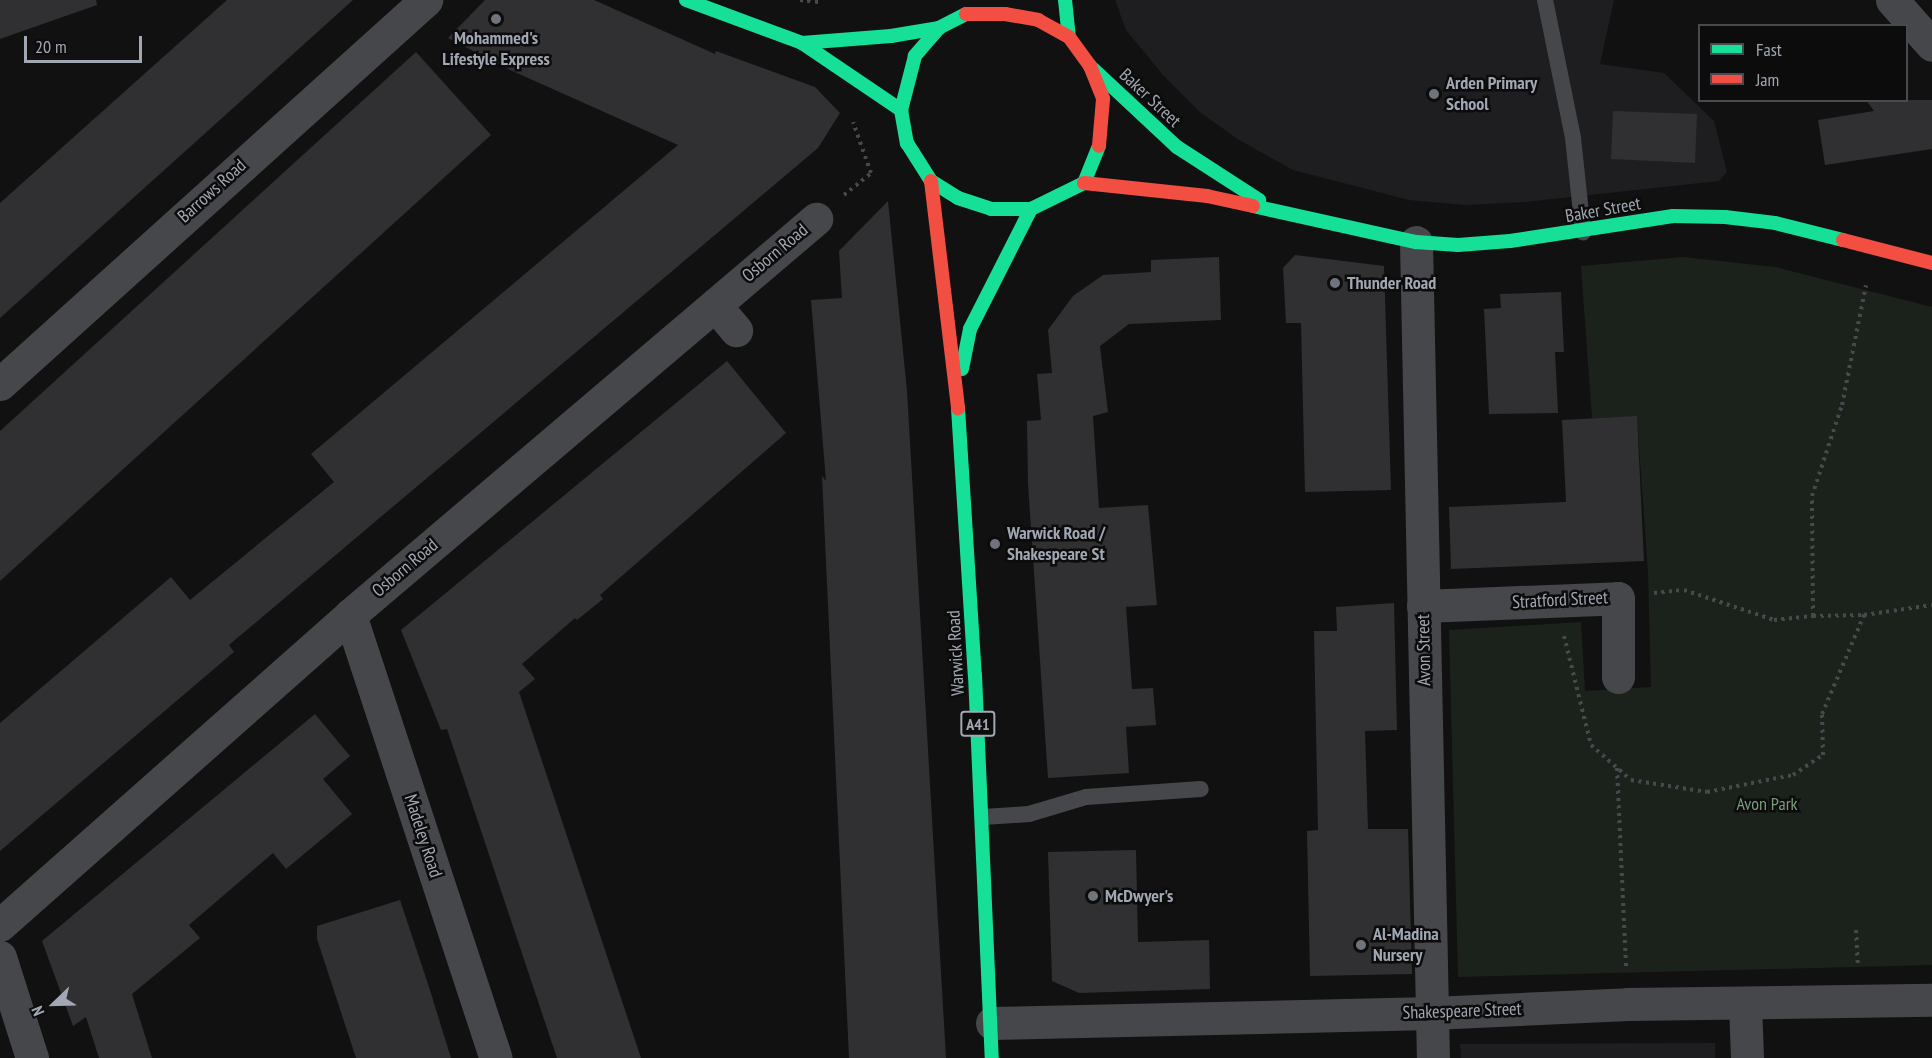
<!DOCTYPE html>
<html>
<head>
<meta charset="utf-8">
<style>
	body { margin:0 }
	#map { position:relative; width:1932px; height:1058px; overflow:hidden; background:#111112; font-family:"PT Sans Narrow",sans-serif }
	div>[style] { position:absolute }
	[style*='--x'] { left:calc(var(--x)*1px); top:calc(var(--y)*1px); width:calc(var(--w)*1px); rotate:calc(var(--a)*1deg) }
	.built>* { inset:0; background:#1e1e20 }
	.green>* { inset:0; background:#1b221c }
	.building>* { inset:0; background:#303032 }
	.path>* { height:4px; margin-top:-2px; transform-origin:0; background:repeating-linear-gradient(90deg,#47494c 0 3px,transparent 0 7.5px) }
	.lane>* { height:16px; margin:-8px; padding:0 8px; transform-origin:8px; border-radius:8px; background:#46474a }
	.street>* { height:33px; margin:-16.5px; padding:0 16.5px; transform-origin:16.5px; border-radius:16.5px; background:#46474a }
	.fast>* { height:14px; margin:-7px; padding:0 7px; transform-origin:7px; border-radius:7px; background:#16e098 }
	.jam>* { height:14px; margin:-7px; padding:0 7px; transform-origin:7px; border-radius:7px; background:#f24e42 }
	.dots>* { width:16px; height:16px; translate:-50% -50%; box-sizing:border-box; border:3px solid #0c0c0d; border-radius:50% }
	span { translate:-50% -50%; white-space:nowrap; text-align:center; line-height:1.15; -webkit-text-stroke:5px #0c0c0d; paint-order:stroke }
	.shield-label span { padding:2px 4px; background:#0c0c0d; border:2px solid; border-radius:4px; -webkit-text-stroke-width:0 }
	.shield-label { font-size:16px; color:#a2a8b3; font-weight:700 }
	.poi-label { font-size:18px; color:#a2a8b3; font-weight:700 }
	.left { translate:0 -50%; text-align:left }
	.street-label { font-size:18px; color:#a2a8b3 }
	.park-label { font-size:18px; color:#799e7a }
	.legend { position:absolute; left:1698px; top:24px; width:210px; height:78px; box-sizing:border-box; background:#0c0c0d; border:2px solid #484a4f; margin:0; padding:8px 10px; list-style:none; font-size:18px; color:#a2a8b3 }
	.legend li { display:flex; align-items:center; gap:12px; height:30px }
	.legend b { width:30px; border:2px solid #484a4f }
	.north { position:absolute; left:24px; top:974px; width:60px; height:60px; -webkit-text-stroke:4px #0c0c0d; paint-order:stroke; rotate:247deg; font-size:16px; font-weight:700; line-height:24px; text-align:center; color:#a2a8b3 }
	.north::after { content:''; display:block; margin:auto; width:21px; height:27px; background:#a2a8b3; clip-path:polygon(50% 0,100% 100%,50% 72%,0 100%) }
	.scale { position:absolute; left:24px; top:36px; width:118px; height:27px; box-sizing:border-box; border:3px solid #a2a8b3; border-top:0; padding-left:8px; font-size:18px; line-height:21px; white-space:nowrap; color:#a2a8b3; -webkit-text-stroke:4px #0c0c0d; paint-order:stroke }
</style>
</head>
<body>
<div id="map">
	<div class="built">
		<div style="clip-path:polygon(1115px 0,1614px 0,1600px 64px,1664px 73px,1714px 121px,1727px 172px,1719px 181px,1525px 202px,1465px 205px,1409px 200px,1293px 170px,1239px 140px,1201px 113px,1163px 75px,1126px 30px)"></div>
		<div style="clip-path:polygon(1715px 1043px,1715px 1058px,1461px 1058px,1460px 1044px)"></div>
	</div>
	<div class="green">
		<div style="clip-path:polygon(1683px 257px,1775px 267px,1932px 307px,1932px 965px,1458px 977px,1449px 630px,1581px 622px,1585px 691px,1651px 687px,1648px 572px,1637px 417px,1592px 418px,1581px 266px)"></div>
	</div>
	<div class="building">
		<div style="clip-path:polygon(0 0,96px 0,97px 5px,0 39px)"></div>
		<div style="clip-path:polygon(227px 0,353px 0,0 318px,0 203px)"></div>
		<div style="clip-path:polygon(485px 0,594px 0,715px 54px,716px 51px,815px 87px,840px 113px,818px 148px,229px 645px,234px 652px,0 851px,0 723px,171px 577px,190px 600px,334px 482px,311px 454px,678px 145px,506px 68px,448px 38px)"></div>
		<div style="clip-path:polygon(416px 52px,491px 135px,0 581px,0 431px)"></div>
		<div style="clip-path:polygon(1866px 100px,1932px 100px,1932px 149px,1825px 165px,1818px 120px,1874px 111px)"></div>
		<div style="clip-path:polygon(1613px 111px,1697px 114px,1695px 163px,1611px 159px)"></div>
		<div style="clip-path:polygon(888px 201px,907px 391px,946px 1058px,849px 1058px,822px 476px,826px 481px,811px 300px,842px 298px,839px 251px)"></div>
		<div style="clip-path:polygon(1295px 255px,1384px 266px,1391px 490px,1305px 492px,1301px 323px,1286px 323px,1283px 268px)"></div>
		<div style="clip-path:polygon(1219px 257px,1221px 320px,1129px 324px,1100px 346px,1108px 412px,1093px 416px,1099px 508px,1148px 505px,1157px 605px,1126px 607px,1132px 689px,1153px 688px,1156px 725px,1126px 727px,1129px 773px,1048px 778px,1028px 484px,1027px 421px,1041px 420px,1037px 374px,1052px 373px,1048px 330px,1073px 296px,1103px 275px,1151px 272px,1151px 260px)"></div>
		<div style="clip-path:polygon(1561px 292px,1564px 352px,1555px 352px,1558px 413px,1489px 414px,1484px 309px,1501px 308px,1500px 294px)"></div>
		<div style="clip-path:polygon(727px 361px,786px 433px,600px 595px,603px 599px,577px 620px,575px 618px,522px 664px,535px 679px,519px 692px,641px 1058px,557px 1058px,447px 729px,441px 730px,401px 630px)"></div>
		<div style="clip-path:polygon(1637px 416px,1644px 561px,1451px 569px,1449px 507px,1566px 502px,1562px 420px)"></div>
		<div style="clip-path:polygon(1394px 603px,1397px 730px,1365px 731px,1368px 829px,1408px 829px,1412px 974px,1310px 976px,1307px 831px,1318px 830px,1314px 631px,1337px 631px,1336px 607px)"></div>
		<div style="clip-path:polygon(315px 714px,350px 756px,323px 779px,352px 814px,286px 869px,273px 853px,189px 925px,200px 938px,132px 994px,152px 1058px,99px 1058px,86px 1017px,73px 1026px,42px 941px)"></div>
		<div style="clip-path:polygon(1136px 850px,1138px 942px,1209px 940px,1210px 989px,1079px 993px,1052px 981px,1048px 852px)"></div>
		<div style="clip-path:polygon(400px 900px,429px 987px,451px 1058px,356px 1058px,317px 939px,317px 926px)"></div>
	</div>
	<div class="path">
		<div style="--x:800;--y:0;--w:19;--a:6"></div>
		<div style="--x:844;--y:195;--w:35;--a:-39"></div>
		<div style="--x:871;--y:173;--w:54;--a:-109.4"></div>
		<div style="--x:1654;--y:593;--w:30;--a:-6"></div>
		<div style="--x:1684;--y:590;--w:95;--a:18.4"></div>
		<div style="--x:1774;--y:620;--w:39;--a:-6"></div>
		<div style="--x:1813;--y:616;--w:51;--a:-1.1"></div>
		<div style="--x:1864;--y:615;--w:69;--a:-8.4"></div>
		<div style="--x:1813;--y:616;--w:120;--a:-90.5"></div>
		<div style="--x:1812;--y:496;--w:96;--a:-71.8"></div>
		<div style="--x:1842;--y:405;--w:122;--a:-78.7"></div>
		<div style="--x:1564;--y:636;--w:112;--a:76.1"></div>
		<div style="--x:1591;--y:745;--w:53;--a:41.2"></div>
		<div style="--x:1631;--y:780;--w:77;--a:9"></div>
		<div style="--x:1707;--y:792;--w:88;--a:-11.2"></div>
		<div style="--x:1793;--y:775;--w:36;--a:-34"></div>
		<div style="--x:1823;--y:755;--w:41;--a:-91.4"></div>
		<div style="--x:1822;--y:714;--w:108;--a:-67"></div>
		<div style="--x:1617;--y:768;--w:199;--a:87.4"></div>
		<div style="--x:1856;--y:930;--w:35;--a:87"></div>
	</div>
	<div class="lane">
		<div style="--x:1545;--y:0;--w:141;--a:78.5"></div>
		<div style="--x:1573;--y:138;--w:95;--a:83.9"></div>
		<div style="--x:983;--y:817;--w:46;--a:-3.7"></div>
		<div style="--x:1029;--y:814;--w:59;--a:-16.6"></div>
		<div style="--x:1086;--y:797;--w:115;--a:-4"></div>
	</div>
	<div class="street">
		<div style="--x:1892;--y:0;--w:60;--a:48.4"></div>
		<div style="--x:1416;--y:242;--w:816;--a:88.81"></div>
		<div style="--x:715;--y:305;--w:33;--a:50"></div>
		<div style="--x:0;--y:384;--w:574;--a:-42.03"></div>
		<div style="--x:1423;--y:606;--w:195;--a:-2.3"></div>
		<div style="--x:1618;--y:598;--w:79;--a:90"></div>
		<div style="--x:350;--y:615;--w:466;--a:71.8"></div>
		<div style="--x:0;--y:925;--w:468;--a:-41.5"></div>
		<div style="--x:350;--y:615;--w:612;--a:-40.36"></div>
		<div style="--x:0;--y:957;--w:106;--a:72.4"></div>
		<div style="--x:1745;--y:1003;--w:55;--a:87.9"></div>
		<div style="--x:992;--y:1023;--w:440;--a:-1.3"></div>
		<div style="--x:1432;--y:1013;--w:196;--a:-2.6"></div>
		<div style="--x:1628;--y:1004;--w:304;--a:-0.8"></div>
	</div>
	<div class="fast">
		<div style="--x:686;--y:0;--w:124;--a:20.3"></div>
		<div style="--x:802;--y:43;--w:120;--a:34.1"></div>
		<div style="--x:1065;--y:0;--w:37;--a:84"></div>
		<div style="--x:966;--y:14;--w:30;--a:153"></div>
		<div style="--x:939;--y:28;--w:37;--a:131"></div>
		<div style="--x:915;--y:56;--w:56;--a:104.5"></div>
		<div style="--x:901;--y:110;--w:34;--a:80"></div>
		<div style="--x:907;--y:143;--w:45;--a:57.7"></div>
		<div style="--x:931;--y:181;--w:32;--a:32"></div>
		<div style="--x:958;--y:198;--w:35;--a:18"></div>
		<div style="--x:991;--y:209;--w:40;--a:0"></div>
		<div style="--x:1031;--y:209;--w:59;--a:-26.1"></div>
		<div style="--x:1084;--y:183;--w:40;--a:-68"></div>
		<div style="--x:802;--y:43;--w:89;--a:-4.5"></div>
		<div style="--x:891;--y:36;--w:49;--a:-9.5"></div>
		<div style="--x:1090;--y:66;--w:119;--a:43"></div>
		<div style="--x:1177;--y:147;--w:98;--a:32.9"></div>
		<div style="--x:1253;--y:206;--w:167;--a:12.5"></div>
		<div style="--x:1416;--y:242;--w:42;--a:4.1"></div>
		<div style="--x:1458;--y:245;--w:52;--a:-4.4"></div>
		<div style="--x:1510;--y:241;--w:165;--a:-8.7"></div>
		<div style="--x:1673;--y:216;--w:52;--a:1.1"></div>
		<div style="--x:1725;--y:217;--w:50;--a:6.8"></div>
		<div style="--x:1775;--y:223;--w:70;--a:14"></div>
		<div style="--x:962;--y:369;--w:41;--a:-78.7"></div>
		<div style="--x:970;--y:329;--w:135;--a:-63.1"></div>
		<div style="--x:958;--y:408;--w:268;--a:86.4"></div>
		<div style="--x:975;--y:675;--w:383;--a:87.5"></div>
	</div>
	<div class="jam">
		<div style="--x:966;--y:14;--w:39;--a:0"></div>
		<div style="--x:1005;--y:14;--w:34;--a:10"></div>
		<div style="--x:1038;--y:20;--w:35;--a:29"></div>
		<div style="--x:1069;--y:37;--w:36;--a:54"></div>
		<div style="--x:1090;--y:66;--w:35;--a:68"></div>
		<div style="--x:1103;--y:99;--w:47;--a:94.9"></div>
		<div style="--x:931;--y:181;--w:229;--a:83.2"></div>
		<div style="--x:1084;--y:183;--w:124;--a:6"></div>
		<div style="--x:1207;--y:196;--w:47;--a:12.3"></div>
		<div style="--x:1843;--y:240;--w:92;--a:14.5"></div>
	</div>
	<div class="dots">
		<div style="left:496px;top:19px;background:#6f737b"></div>
		<div style="left:1434px;top:94px;background:#6f737b"></div>
		<div style="left:1335px;top:283px;background:#6f737b"></div>
		<div style="left:995px;top:544px;background:#6f737b"></div>
		<div style="left:1093px;top:896px;background:#6f737b"></div>
		<div style="left:1361px;top:945px;background:#6f737b"></div>
	</div>
	<div class="shield-label">
		<span style="left:978px;top:724px">A41</span>
	</div>
	<div class="poi-label">
		<span style="left:496px;top:49px">Mohammed's<br>Lifestyle Express</span>
		<span class="left" style="left:1446px;top:94px">Arden Primary<br>School</span>
		<span class="left" style="left:1347px;top:283px">Thunder Road</span>
		<span class="left" style="left:1007px;top:544px">Warwick Road /<br>Shakespeare St</span>
		<span class="left" style="left:1105px;top:896px">McDwyer's</span>
		<span class="left" style="left:1373px;top:945px">Al-Madina<br>Nursery</span>
	</div>
	<div class="street-label">
		<span style="left:1150px;top:98px;rotate:43deg">Baker Street</span>
		<span style="left:212px;top:191px;rotate:-42deg">Barrows Road</span>
		<span style="left:1603px;top:210px;rotate:-10deg">Baker Street</span>
		<span style="left:775px;top:253px;rotate:-40deg">Osborn Road</span>
		<span style="left:405px;top:568px;rotate:-40deg">Osborn Road</span>
		<span style="left:1560px;top:600px;rotate:-3deg">Stratford Street</span>
		<span style="left:1424px;top:650px;rotate:-91deg">Avon Street</span>
		<span style="left:956px;top:653px;rotate:-93deg">Warwick Road</span>
		<span style="left:423px;top:836px;rotate:72deg">Madeley Road</span>
		<span style="left:1462px;top:1011px;rotate:-2deg">Shakespeare Street</span>
	</div>
	<div class="park-label">
		<span style="left:1767px;top:804px">Avon Park</span>
	</div>
	<ul class="legend">
	<li><b style="height:8px;background:#16e098"></b>Fast</li>
	<li><b style="height:8px;background:#f24e42"></b>Jam</li>
	</ul>
	<div class="north">N</div>
	<div class="scale">20 m</div>
</div>
</body>
</html>
